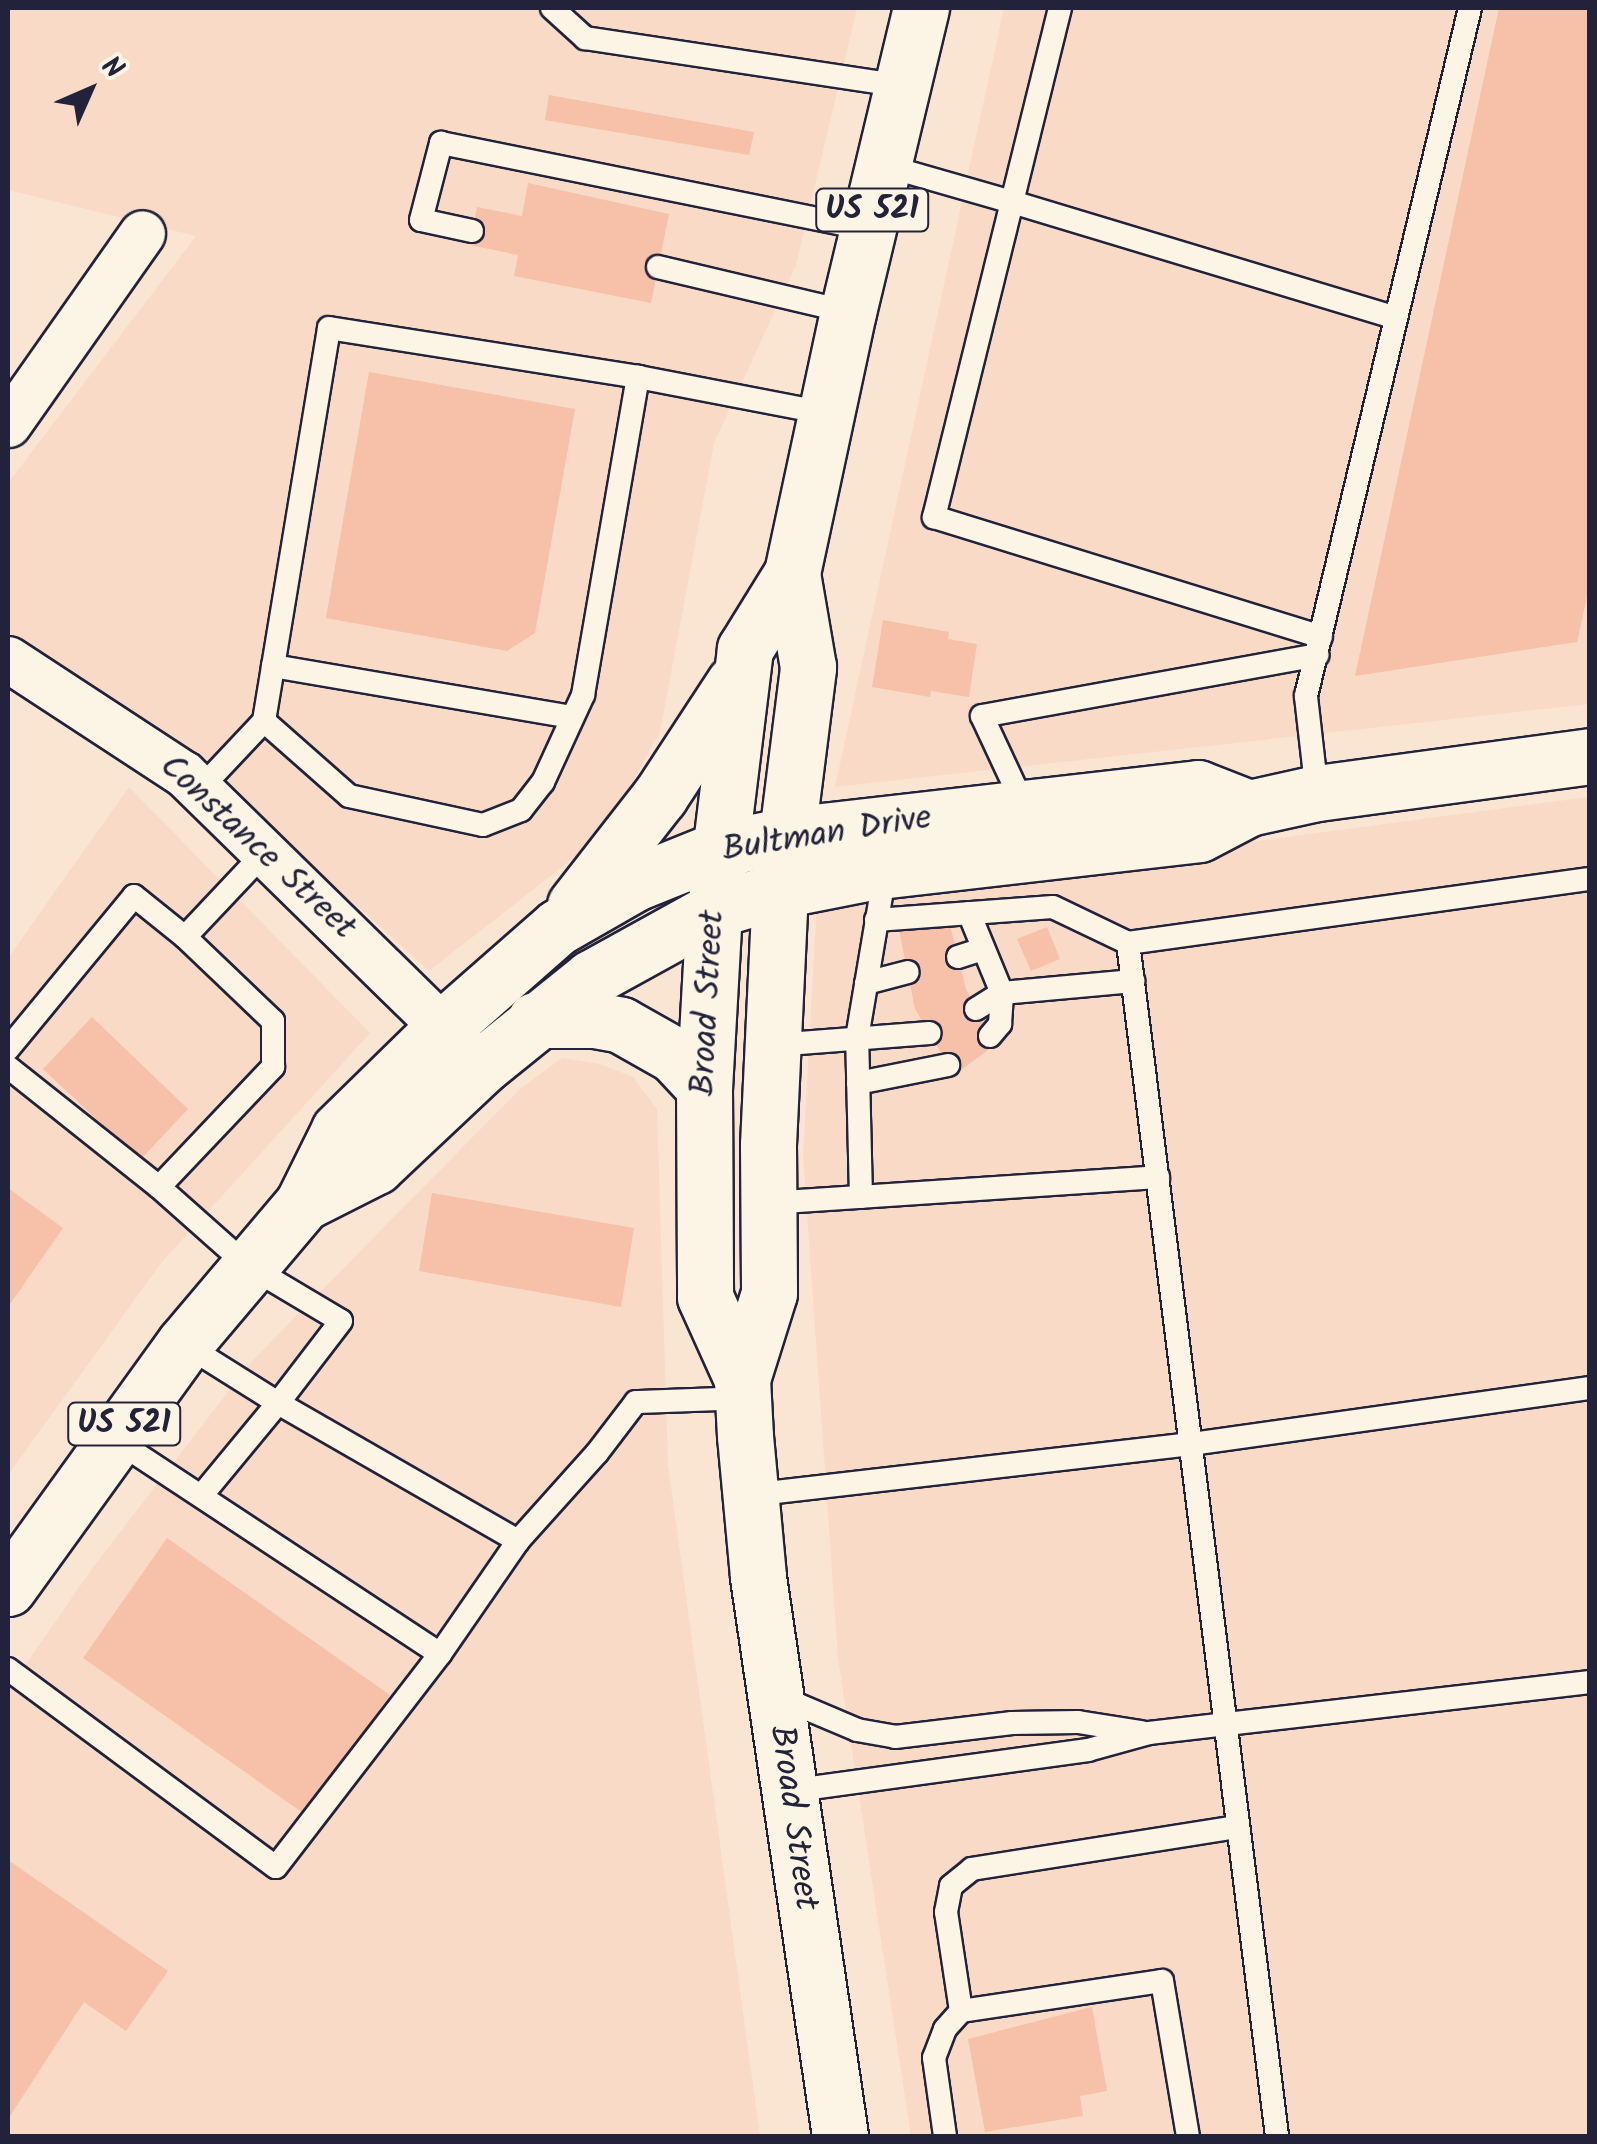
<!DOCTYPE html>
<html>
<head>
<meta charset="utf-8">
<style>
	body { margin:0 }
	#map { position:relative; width:1597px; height:2144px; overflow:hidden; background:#fae5d3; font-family:Kalam,sans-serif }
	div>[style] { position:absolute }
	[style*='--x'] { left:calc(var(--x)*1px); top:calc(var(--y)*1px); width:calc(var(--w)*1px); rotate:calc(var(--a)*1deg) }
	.built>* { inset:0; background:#f9dac6 }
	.building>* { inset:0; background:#f6c0a9 }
	.roads { filter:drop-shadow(2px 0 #22223b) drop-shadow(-2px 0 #22223b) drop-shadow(0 2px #22223b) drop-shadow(0 -2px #22223b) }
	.service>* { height:22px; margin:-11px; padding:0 11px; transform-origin:11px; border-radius:11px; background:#fcf5e5 }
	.minor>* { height:45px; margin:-22.5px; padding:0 22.5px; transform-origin:22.5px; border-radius:22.5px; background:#fcf5e5 }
	.tertiary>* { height:55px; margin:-27.5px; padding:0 27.5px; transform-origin:27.5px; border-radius:27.5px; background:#fcf5e5 }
	.primary>* { height:55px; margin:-27.5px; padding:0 27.5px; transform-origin:27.5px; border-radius:27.5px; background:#fcf5e5 }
	.trunk>* { height:55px; margin:-27.5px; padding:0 27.5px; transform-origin:27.5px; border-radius:27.5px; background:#fcf5e5 }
	span { translate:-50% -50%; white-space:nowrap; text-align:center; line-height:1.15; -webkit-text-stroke:8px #fcf5e5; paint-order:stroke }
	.shield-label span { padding:2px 8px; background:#fcf5e5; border:2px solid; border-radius:8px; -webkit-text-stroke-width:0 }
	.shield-label { font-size:32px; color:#22223b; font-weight:700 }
	.street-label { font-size:35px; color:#22223b }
	.frame { position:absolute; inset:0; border:10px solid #22223b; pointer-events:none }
	.north { position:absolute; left:40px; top:40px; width:100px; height:100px; -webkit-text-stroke:8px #fcf5e5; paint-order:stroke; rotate:45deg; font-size:28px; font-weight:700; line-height:40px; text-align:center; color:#22223b }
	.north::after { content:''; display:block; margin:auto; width:35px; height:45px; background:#22223b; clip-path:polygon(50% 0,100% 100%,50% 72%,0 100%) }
</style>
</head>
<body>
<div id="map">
	<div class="built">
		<div style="clip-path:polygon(8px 8px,857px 8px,796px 265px,714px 443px,660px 732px,603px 835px,429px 971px,172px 738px,8px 635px,8px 483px,196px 236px,8px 190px)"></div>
		<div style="clip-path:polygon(1004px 8px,1589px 8px,1589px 704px,835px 787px)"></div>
		<div style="clip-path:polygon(129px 787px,370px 1033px,162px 1262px,8px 1475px,8px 958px)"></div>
		<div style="clip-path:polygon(1589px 797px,1589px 2136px,911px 2136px,838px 1658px,803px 1155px,817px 899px)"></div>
		<div style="clip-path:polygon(562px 1058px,600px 1064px,633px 1077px,657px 1109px,668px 1465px,760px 2136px,8px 2136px,8px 1690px,91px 1570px,251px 1362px,520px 1089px)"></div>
	</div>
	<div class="building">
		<div style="clip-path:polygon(1499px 8px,1590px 8px,1590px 583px,1577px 642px,1355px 676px)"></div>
		<div style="clip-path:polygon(549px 95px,754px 132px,749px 155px,545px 120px)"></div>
		<div style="clip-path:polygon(528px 183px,669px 214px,651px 303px,514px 276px,518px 255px,470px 245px,477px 207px,522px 216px)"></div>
		<div style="clip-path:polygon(369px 372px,575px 409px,535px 633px,507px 651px,326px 618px)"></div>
		<div style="clip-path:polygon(883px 620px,949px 632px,948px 639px,977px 644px,969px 697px,931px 691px,930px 697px,872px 687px)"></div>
		<div style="clip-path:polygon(950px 925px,966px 989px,995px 1045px,954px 1075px,915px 1009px,899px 930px)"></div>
		<div style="clip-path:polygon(1047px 927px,1060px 959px,1031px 971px,1017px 939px)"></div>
		<div style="clip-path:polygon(92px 1017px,188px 1109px,140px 1160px,43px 1069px)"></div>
		<div style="clip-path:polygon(8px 1188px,63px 1228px,8px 1307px)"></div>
		<div style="clip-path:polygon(432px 1193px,634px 1228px,621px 1307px,419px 1271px)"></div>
		<div style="clip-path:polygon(167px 1538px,390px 1695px,306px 1815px,83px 1658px)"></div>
		<div style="clip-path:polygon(11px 1862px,168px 1971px,126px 2031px,84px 2002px,8px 2119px,8px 1867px)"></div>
		<div style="clip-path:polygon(1092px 2007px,1107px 2091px,1080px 2096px,1083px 2116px,985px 2132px,968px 2039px)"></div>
	</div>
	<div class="roads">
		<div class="service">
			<div style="--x:552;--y:8;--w:45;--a:42.3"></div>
			<div style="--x:585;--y:38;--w:321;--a:8.6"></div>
			<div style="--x:1060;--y:8;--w:200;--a:103.9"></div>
			<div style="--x:1012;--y:202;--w:401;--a:16.8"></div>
			<div style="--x:883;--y:165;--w:134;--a:16"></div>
			<div style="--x:1012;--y:202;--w:325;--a:103.9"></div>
			<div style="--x:934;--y:517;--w:405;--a:17.2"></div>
			<div style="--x:472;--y:231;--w:52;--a:-167.8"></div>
			<div style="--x:421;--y:220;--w:80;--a:-75.4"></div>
			<div style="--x:441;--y:143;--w:436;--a:11.4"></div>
			<div style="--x:658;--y:267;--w:195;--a:13.3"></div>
			<div style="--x:273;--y:666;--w:303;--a:9.7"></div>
			<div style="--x:264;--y:721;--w:398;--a:-80.6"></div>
			<div style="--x:329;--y:328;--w:313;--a:9"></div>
			<div style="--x:200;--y:789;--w:93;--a:-46.7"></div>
			<div style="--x:264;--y:721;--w:113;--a:41.4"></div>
			<div style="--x:349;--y:796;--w:137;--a:12.2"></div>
			<div style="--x:483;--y:825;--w:41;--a:-21.5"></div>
			<div style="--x:521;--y:810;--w:36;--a:-52"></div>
			<div style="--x:543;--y:782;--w:96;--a:-65.3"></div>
			<div style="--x:583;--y:695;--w:323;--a:-80.2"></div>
			<div style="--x:638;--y:377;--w:190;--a:10.9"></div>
			<div style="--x:1317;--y:793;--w:98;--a:-96.5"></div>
			<div style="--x:1306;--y:696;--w:707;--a:-76.59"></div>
			<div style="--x:1024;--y:806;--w:99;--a:-115"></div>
			<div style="--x:982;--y:716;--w:341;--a:-10.3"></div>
			<div style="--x:969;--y:913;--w:87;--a:67.6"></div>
			<div style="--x:1002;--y:993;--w:132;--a:-5.2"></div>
			<div style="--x:876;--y:920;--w:177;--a:-4.2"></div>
			<div style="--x:1053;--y:907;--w:83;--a:25.6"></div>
			<div style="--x:1128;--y:943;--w:466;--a:-7.9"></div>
			<div style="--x:1128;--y:943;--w:1202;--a:82.88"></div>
			<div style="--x:958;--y:957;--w:26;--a:-18"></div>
			<div style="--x:866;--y:983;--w:43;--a:-14.7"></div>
			<div style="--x:976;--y:1009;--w:31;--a:-32"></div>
			<div style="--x:990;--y:1036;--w:16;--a:-50"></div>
			<div style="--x:1000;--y:1024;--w:31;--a:-86"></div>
			<div style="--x:774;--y:1045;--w:156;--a:-4.4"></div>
			<div style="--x:8;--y:1049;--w:198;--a:-50.5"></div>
			<div style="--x:134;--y:896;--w:65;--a:38.8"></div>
			<div style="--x:8;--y:1067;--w:193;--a:38.5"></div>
			<div style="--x:159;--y:1187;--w:118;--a:41.6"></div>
			<div style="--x:247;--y:1265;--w:109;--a:30.8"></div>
			<div style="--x:341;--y:1321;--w:103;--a:127.5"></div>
			<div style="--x:278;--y:1403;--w:277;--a:29.9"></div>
			<div style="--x:518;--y:1541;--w:137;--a:124.6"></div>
			<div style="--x:858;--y:1083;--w:92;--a:-11.3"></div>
			<div style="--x:159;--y:1187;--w:166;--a:-46.5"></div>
			<div style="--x:273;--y:1067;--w:46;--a:-90"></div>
			<div style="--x:273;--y:1021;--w:122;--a:-136.3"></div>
			<div style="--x:185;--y:937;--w:118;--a:-46.7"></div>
			<div style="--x:861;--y:1197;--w:159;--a:-91.4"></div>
			<div style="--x:857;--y:1038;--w:167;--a:-80.4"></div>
			<div style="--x:768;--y:1203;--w:391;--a:-3.8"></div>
			<div style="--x:184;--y:1344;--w:111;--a:32.1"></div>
			<div style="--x:278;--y:1403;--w:119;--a:129.6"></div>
			<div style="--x:750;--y:1495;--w:444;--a:-6.6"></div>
			<div style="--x:1191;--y:1444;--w:403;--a:-8"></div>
			<div style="--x:518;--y:1541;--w:118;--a:-48.1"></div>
			<div style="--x:597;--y:1453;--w:64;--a:-52.6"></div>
			<div style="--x:636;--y:1402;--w:107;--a:-2.1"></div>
			<div style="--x:8;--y:1669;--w:333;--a:36.5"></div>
			<div style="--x:276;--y:1867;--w:269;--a:-52.4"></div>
			<div style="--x:440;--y:1654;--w:389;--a:-146.6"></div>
			<div style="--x:777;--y:1696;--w:87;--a:23"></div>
			<div style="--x:857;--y:1730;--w:39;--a:10"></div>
			<div style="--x:895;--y:1737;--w:118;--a:-6.8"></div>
			<div style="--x:1012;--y:1723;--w:66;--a:-0.9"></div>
			<div style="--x:1078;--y:1722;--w:64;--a:9"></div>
			<div style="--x:789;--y:1791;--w:302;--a:-7.8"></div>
			<div style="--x:1088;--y:1750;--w:63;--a:-15.6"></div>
			<div style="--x:1149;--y:1733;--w:444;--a:-6.6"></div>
			<div style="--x:961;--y:2011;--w:203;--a:-8.5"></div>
			<div style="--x:1162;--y:1981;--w:157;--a:80.5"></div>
			<div style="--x:945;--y:2136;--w:79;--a:-98"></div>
			<div style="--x:934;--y:2058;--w:31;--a:-69"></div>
			<div style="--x:945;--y:2029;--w:24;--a:-48"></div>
			<div style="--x:961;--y:2011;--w:100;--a:-98.6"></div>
			<div style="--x:946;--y:1912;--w:26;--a:-79"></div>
			<div style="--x:951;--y:1886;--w:27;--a:-39"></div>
			<div style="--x:972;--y:1869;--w:269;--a:-9"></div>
		</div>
		<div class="minor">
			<div style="--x:8;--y:424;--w:233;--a:-54.9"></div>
			<div style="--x:8;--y:659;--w:210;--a:33.2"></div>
			<div style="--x:184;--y:774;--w:395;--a:44.4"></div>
		</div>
		<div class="tertiary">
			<div style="--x:787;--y:835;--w:414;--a:-6.5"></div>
			<div style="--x:1198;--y:788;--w:55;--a:21.4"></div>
			<div style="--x:780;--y:890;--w:93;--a:-11.2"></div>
			<div style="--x:871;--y:872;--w:330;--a:-6.6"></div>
			<div style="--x:1199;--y:834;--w:56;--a:-27.5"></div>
			<div style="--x:1249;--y:808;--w:70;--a:-12.4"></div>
			<div style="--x:1317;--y:793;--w:275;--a:-7.7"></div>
		</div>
		<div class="primary">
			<div style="--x:780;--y:890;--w:255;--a:92.7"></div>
			<div style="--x:768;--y:1145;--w:148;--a:89.6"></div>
			<div style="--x:769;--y:1293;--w:90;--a:107.4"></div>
			<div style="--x:742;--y:1379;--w:57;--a:87"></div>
			<div style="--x:745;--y:1436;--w:142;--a:84.7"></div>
			<div style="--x:758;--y:1577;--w:565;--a:81.65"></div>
			<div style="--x:714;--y:910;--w:177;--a:93.2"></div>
			<div style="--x:704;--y:1087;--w:210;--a:89.7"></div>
			<div style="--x:705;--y:1297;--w:90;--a:65.7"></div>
		</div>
		<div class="trunk">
			<div style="--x:716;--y:885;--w:238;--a:-83"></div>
			<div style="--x:745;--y:649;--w:89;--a:-58.3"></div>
			<div style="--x:575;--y:905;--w:138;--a:-52.1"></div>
			<div style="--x:660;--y:796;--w:135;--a:-56.8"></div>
			<div style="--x:535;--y:1020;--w:59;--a:0"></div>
			<div style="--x:594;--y:1020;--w:27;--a:10"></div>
			<div style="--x:621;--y:1025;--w:61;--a:29.5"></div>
			<div style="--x:674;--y:1055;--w:44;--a:46.8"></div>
			<div style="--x:303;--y:1203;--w:82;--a:-26.9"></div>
			<div style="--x:376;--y:1166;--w:146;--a:-43.3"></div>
			<div style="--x:482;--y:1066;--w:140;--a:-38.9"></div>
			<div style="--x:591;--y:978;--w:141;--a:-28.9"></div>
			<div style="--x:714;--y:910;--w:69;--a:-16.9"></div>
			<div style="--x:780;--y:890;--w:225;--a:-82.8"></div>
			<div style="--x:808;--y:667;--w:95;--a:-99.7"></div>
			<div style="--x:792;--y:573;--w:267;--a:-77.9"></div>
			<div style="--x:848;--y:312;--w:313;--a:-76.5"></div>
			<div style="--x:8;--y:1588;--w:301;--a:-54.2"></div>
			<div style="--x:184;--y:1344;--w:185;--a:-49.8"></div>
			<div style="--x:303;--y:1203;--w:81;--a:-63.7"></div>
			<div style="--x:339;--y:1130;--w:147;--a:-44.4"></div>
			<div style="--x:444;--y:1027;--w:152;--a:-41.3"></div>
			<div style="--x:558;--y:927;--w:89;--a:-29.7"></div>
			<div style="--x:635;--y:883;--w:91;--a:-22"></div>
			<div style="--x:719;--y:849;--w:69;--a:-11.6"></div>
		</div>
	</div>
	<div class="shield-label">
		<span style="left:872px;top:210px">US 521</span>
		<span style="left:124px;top:1424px">US 521</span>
	</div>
	<div class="street-label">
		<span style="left:827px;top:835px;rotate:-9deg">Bultman Drive</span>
		<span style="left:257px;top:848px;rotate:43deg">Constance Street</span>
		<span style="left:709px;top:1003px;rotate:-87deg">Broad Street</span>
		<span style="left:793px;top:1818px;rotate:82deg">Broad Street</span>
	</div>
	<div class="frame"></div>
	<div class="north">N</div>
</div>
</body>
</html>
